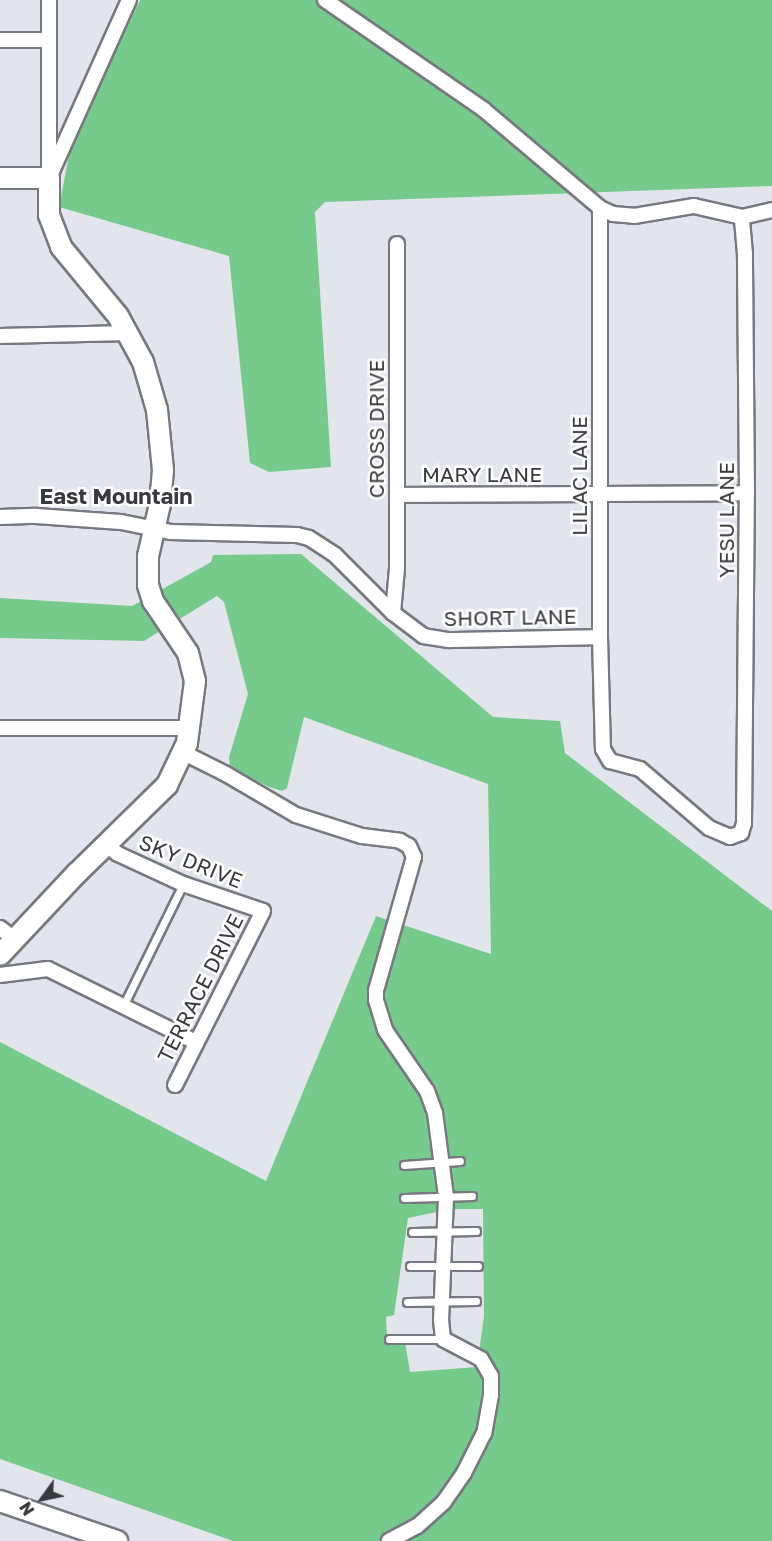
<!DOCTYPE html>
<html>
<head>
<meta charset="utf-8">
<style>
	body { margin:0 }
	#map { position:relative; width:772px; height:1541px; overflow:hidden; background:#e3e5ed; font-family:"Golos Text",sans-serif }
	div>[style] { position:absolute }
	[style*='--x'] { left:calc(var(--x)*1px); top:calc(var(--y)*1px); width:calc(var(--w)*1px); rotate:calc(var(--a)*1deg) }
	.forest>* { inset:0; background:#76cb8c }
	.roads { filter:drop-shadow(2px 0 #777980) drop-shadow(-2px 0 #777980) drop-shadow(0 2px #777980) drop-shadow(0 -2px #777980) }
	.lane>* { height:7px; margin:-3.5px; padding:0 3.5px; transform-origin:3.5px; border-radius:3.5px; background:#fff }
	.street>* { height:14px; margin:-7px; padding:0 7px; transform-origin:7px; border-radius:7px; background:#fff }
	.secondary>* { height:20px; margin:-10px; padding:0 10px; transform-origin:10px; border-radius:10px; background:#fff }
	span { translate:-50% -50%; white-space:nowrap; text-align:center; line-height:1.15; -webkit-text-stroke:5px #fff; paint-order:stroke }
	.street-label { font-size:21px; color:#393a3e }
	.neighbourhood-label { font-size:22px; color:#393a3e; font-weight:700 }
	.north { position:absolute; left:12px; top:1469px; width:60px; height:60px; -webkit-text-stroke:4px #fff; paint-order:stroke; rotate:237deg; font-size:16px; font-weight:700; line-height:24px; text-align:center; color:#393a3e }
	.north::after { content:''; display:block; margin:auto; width:21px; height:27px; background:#393a3e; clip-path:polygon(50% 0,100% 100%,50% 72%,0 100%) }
</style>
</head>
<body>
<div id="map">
	<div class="forest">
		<div style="clip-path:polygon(140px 0,772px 0,772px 186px,325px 202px,315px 212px,331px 467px,269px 472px,250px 463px,229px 256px,59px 207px,71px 145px)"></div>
		<div style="clip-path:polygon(evenodd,301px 554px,493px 717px,560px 721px,565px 753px,772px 911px,772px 1541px,233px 1541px,0 1459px,0 1042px,266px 1181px,376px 916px,491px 954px,488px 784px,304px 717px,287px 788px,282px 791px,269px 787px,230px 767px,229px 757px,248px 694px,224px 602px,217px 596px,144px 641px,0 638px,0 598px,132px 606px,211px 562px,213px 555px,301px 554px,451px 1209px,483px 1209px,484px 1316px,477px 1367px,410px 1372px,404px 1336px,387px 1336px,386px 1317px,394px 1315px,408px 1218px,451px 1209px)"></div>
	</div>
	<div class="roads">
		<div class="lane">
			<div style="--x:123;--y:1006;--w:136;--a:-63.8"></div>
			<div style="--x:404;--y:1165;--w:56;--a:-4.1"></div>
			<div style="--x:404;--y:1198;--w:68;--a:-1.7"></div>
			<div style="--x:412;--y:1232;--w:64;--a:-0.9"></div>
			<div style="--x:410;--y:1266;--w:68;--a:0"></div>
			<div style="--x:407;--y:1302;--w:69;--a:-0.8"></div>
			<div style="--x:389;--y:1339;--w:54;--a:0"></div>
		</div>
		<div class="street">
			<div style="--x:325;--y:0;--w:192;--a:34.6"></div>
			<div style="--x:483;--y:109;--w:153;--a:40.2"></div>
			<div style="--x:600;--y:208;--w:14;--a:25"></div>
			<div style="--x:613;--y:214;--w:21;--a:5"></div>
			<div style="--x:634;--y:216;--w:61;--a:-9.5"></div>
			<div style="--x:694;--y:206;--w:49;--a:12.9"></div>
			<div style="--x:742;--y:217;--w:31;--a:-13"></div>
			<div style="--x:0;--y:40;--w:49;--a:0"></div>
			<div style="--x:49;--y:172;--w:172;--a:-90"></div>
			<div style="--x:49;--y:178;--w:195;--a:-65.8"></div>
			<div style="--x:600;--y:208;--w:429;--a:90"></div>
			<div style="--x:600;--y:637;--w:112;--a:88.5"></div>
			<div style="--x:603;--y:749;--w:14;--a:60"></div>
			<div style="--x:610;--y:761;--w:31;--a:15"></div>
			<div style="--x:640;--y:769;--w:91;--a:40.5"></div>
			<div style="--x:709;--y:828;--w:23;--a:23"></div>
			<div style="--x:730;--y:837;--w:12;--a:-20"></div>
			<div style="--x:741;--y:833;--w:10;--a:-73"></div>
			<div style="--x:744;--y:823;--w:330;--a:-89.5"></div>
			<div style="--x:747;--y:493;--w:239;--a:-90.5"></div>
			<div style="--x:745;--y:254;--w:37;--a:-95"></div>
			<div style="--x:0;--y:336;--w:129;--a:-1.3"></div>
			<div style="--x:397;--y:495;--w:350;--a:-0.3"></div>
			<div style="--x:0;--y:517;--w:36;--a:-2"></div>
			<div style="--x:36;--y:516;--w:85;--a:4"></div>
			<div style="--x:121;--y:522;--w:50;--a:11.5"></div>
			<div style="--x:170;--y:532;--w:127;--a:1.4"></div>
			<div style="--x:297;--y:535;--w:12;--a:14"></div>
			<div style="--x:309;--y:538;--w:31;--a:33"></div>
			<div style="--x:335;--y:555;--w:82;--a:45"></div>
			<div style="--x:393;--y:613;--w:38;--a:37"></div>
			<div style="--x:423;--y:636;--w:26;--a:9"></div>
			<div style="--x:449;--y:640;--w:151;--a:-1.1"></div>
			<div style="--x:393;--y:613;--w:45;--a:-84.9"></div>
			<div style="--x:397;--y:568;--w:324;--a:-90"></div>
			<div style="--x:0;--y:728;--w:189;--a:0"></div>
			<div style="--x:184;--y:753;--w:47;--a:26.6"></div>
			<div style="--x:226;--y:774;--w:81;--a:30.4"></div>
			<div style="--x:296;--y:815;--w:69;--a:17.7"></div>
			<div style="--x:362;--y:836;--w:38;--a:7"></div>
			<div style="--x:400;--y:841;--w:10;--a:29"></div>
			<div style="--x:409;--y:846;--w:12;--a:66"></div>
			<div style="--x:414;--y:857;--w:138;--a:105.9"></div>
			<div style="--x:376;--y:990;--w:10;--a:90"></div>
			<div style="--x:376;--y:1000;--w:31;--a:73"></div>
			<div style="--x:385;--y:1030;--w:74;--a:55.5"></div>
			<div style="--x:427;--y:1091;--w:23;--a:70"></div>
			<div style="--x:435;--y:1113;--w:85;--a:82.5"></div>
			<div style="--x:446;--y:1197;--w:123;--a:92.3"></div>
			<div style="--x:441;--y:1320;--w:19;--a:84"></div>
			<div style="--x:443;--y:1339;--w:43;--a:27.8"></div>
			<div style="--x:481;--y:1359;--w:20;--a:60"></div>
			<div style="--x:491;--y:1376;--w:19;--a:90"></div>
			<div style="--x:491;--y:1395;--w:39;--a:100"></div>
			<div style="--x:484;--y:1433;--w:45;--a:116.6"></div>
			<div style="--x:464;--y:1473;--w:35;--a:125"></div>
			<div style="--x:444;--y:1502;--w:36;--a:138"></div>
			<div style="--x:417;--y:1526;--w:32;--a:152"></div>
			<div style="--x:106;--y:845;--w:15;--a:37"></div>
			<div style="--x:118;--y:854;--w:72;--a:24.8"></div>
			<div style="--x:183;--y:884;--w:84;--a:18.6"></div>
			<div style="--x:263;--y:911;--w:195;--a:116.8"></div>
			<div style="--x:0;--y:928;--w:16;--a:38"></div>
			<div style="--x:0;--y:975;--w:48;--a:-7.1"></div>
			<div style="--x:48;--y:969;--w:165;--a:26.3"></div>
		</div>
		<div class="secondary">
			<div style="--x:0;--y:178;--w:49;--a:0"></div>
			<div style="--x:49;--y:178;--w:37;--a:90"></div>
			<div style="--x:49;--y:215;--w:34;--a:69"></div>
			<div style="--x:61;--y:247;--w:89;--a:50.4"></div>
			<div style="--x:118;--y:316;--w:52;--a:61.5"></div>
			<div style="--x:143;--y:362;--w:50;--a:73.7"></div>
			<div style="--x:157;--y:410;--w:60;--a:84.3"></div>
			<div style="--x:163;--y:470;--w:34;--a:95"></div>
			<div style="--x:160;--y:504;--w:53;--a:103"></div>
			<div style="--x:148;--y:556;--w:29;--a:90"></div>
			<div style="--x:148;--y:585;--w:17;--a:73"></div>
			<div style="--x:153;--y:601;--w:63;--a:56.1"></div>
			<div style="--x:188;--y:653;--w:29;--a:76"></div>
			<div style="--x:195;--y:681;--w:63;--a:97.4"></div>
			<div style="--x:187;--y:743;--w:47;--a:115.5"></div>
			<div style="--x:167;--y:785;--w:126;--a:135.6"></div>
			<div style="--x:77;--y:873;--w:112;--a:133.2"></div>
			<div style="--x:0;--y:1501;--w:124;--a:18.9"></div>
		</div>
	</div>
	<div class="street-label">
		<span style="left:376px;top:429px;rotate:-90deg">CROSS DRIVE</span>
		<span style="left:482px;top:474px">MARY LANE</span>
		<span style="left:579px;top:476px;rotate:-90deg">LILAC LANE</span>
		<span style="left:726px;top:520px;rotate:-90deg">YESU LANE</span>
		<span style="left:510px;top:617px;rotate:-1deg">SHORT LANE</span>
		<span style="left:191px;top:861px;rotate:22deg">SKY DRIVE</span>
		<span style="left:200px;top:988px;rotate:-63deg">TERRACE DRIVE</span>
	</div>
	<div class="neighbourhood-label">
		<span style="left:116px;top:496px">East Mountain</span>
	</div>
	<div class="north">N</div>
</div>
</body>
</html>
